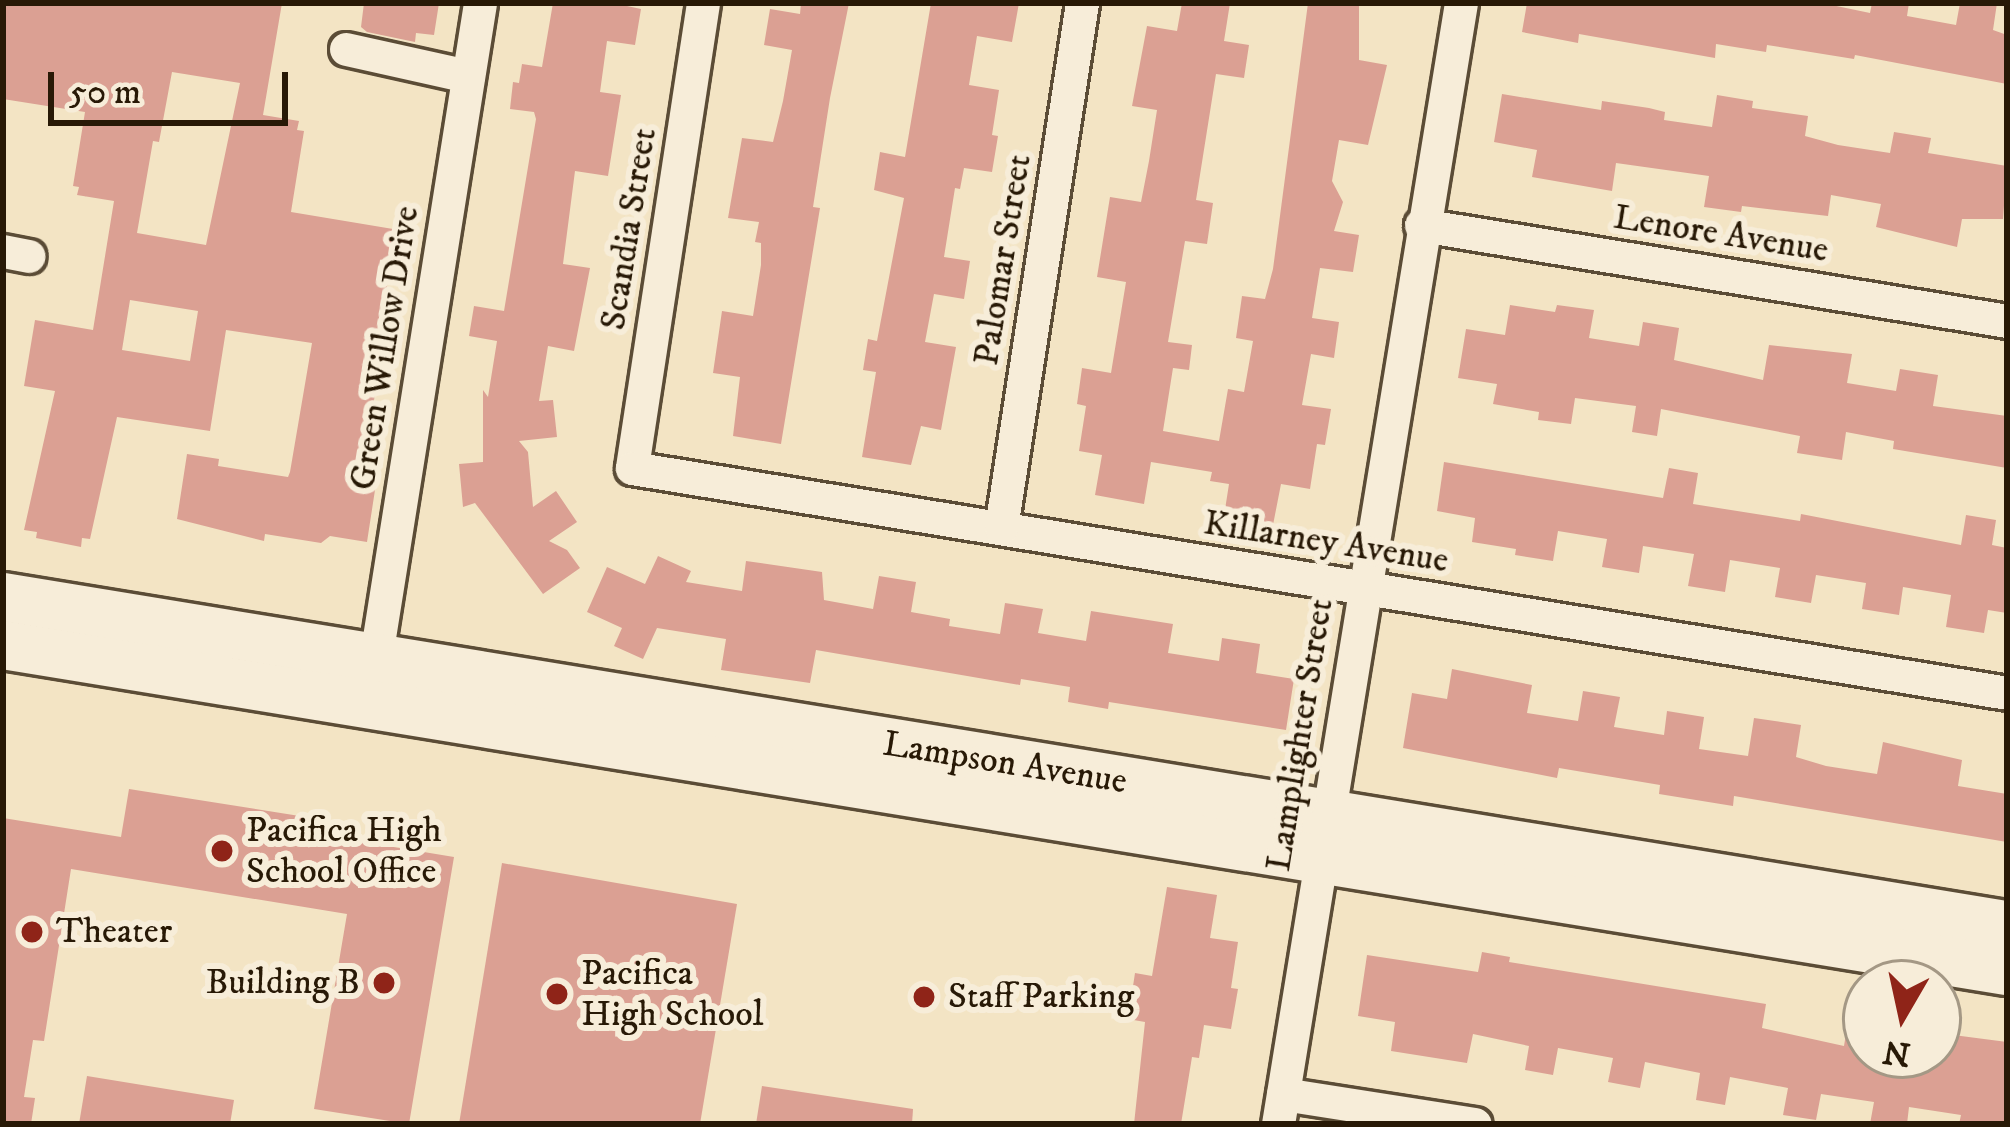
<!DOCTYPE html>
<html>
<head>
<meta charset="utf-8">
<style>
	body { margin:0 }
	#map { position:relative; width:2010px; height:1127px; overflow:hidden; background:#f3e4c4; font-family:"IM FELL DW Pica",serif }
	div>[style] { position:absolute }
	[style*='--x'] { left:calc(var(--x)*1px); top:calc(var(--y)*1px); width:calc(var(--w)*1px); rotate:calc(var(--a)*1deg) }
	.building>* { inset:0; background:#dba093 }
	.roads { filter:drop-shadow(3px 0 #5b4c36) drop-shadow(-3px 0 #5b4c36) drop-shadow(0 3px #5b4c36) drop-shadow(0 -3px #5b4c36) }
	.minor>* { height:33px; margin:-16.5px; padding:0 16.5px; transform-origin:16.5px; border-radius:16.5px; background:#f7edd9 }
	.secondary>* { height:48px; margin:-24px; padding:0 24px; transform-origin:24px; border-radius:24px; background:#f7edd9 }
	.dots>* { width:33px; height:33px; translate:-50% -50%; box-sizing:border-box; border:6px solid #f7edd9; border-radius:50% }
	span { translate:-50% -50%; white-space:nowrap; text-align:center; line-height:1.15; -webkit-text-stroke:12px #f7edd9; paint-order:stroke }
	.street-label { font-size:36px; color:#281906 }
	.poi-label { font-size:36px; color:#281906 }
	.left { translate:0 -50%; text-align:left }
	.right { translate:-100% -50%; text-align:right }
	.frame { position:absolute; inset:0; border:6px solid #281906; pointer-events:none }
	.north { position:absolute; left:1842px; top:959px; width:120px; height:120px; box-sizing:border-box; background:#f7edd9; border:3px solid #a49885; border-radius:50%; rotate:189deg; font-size:33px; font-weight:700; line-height:48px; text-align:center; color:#281906 }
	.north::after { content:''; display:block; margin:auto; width:42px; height:54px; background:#8f2418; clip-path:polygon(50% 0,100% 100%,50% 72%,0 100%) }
	.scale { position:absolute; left:48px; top:72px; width:240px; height:54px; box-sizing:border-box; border:6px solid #281906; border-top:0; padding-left:15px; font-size:36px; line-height:42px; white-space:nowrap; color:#281906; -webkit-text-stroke:9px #f7edd9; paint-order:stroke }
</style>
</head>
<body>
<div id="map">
	<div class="building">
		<div style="clip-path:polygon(evenodd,3px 3px,282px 3px,263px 115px,299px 121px,297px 130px,304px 131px,291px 212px,393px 229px,381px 345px,390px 347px,383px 389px,376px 388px,362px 475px,377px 477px,367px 542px,330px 536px,321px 543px,265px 534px,264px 541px,177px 519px,187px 454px,219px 459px,218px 466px,288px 477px,290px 472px,312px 343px,226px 330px,210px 431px,117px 417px,90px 539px,82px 538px,81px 547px,36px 538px,37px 532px,24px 530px,55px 391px,24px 386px,35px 320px,93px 330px,114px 201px,77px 195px,79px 187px,73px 186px,85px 112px,3px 99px,3px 3px,172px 72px,240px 83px,206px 245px,137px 233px,153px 141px,159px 142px,172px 72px,3px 3px,130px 300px,198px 311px,190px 361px,122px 350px,130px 300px)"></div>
		<div style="clip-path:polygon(364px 3px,439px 3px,434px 35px,416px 33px,415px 42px,367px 32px,361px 27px)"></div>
		<div style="clip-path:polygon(553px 3px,613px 3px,641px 9px,635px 45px,607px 41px,600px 92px,621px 95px,608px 176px,575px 171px,563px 264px,590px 268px,574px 351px,548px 346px,539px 401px,553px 400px,557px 437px,519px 441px,528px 452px,533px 507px,556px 491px,577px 522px,549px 541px,567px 550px,580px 568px,543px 594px,475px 503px,463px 507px,459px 464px,483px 462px,483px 390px,488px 397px,497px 341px,469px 336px,474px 306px,504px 311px,536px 119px,534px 112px,510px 109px,513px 82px,519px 83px,522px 64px,542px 67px)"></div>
		<div style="clip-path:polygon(801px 3px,849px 3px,830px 98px,813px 207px,820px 208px,781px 444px,733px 436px,740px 377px,713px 373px,722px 311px,753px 316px,761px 265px,761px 243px,755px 242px,759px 222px,728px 218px,742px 138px,773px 142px,783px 101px,792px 50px,764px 45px,770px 9px,800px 14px)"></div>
		<div style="clip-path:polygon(931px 3px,1019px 3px,1012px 42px,977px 36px,969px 85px,999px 90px,992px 135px,998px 136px,992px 172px,964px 168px,960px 189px,955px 188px,944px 257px,970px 261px,964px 299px,934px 294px,925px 342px,956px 347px,941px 430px,921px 426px,911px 465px,862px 457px,876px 372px,863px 370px,868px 339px,877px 341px,904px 198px,874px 190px,880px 152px,905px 157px)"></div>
		<div style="clip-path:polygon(1182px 3px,1230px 3px,1224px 41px,1249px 45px,1244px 78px,1216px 74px,1196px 200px,1213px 203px,1207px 244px,1185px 241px,1168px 342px,1192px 345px,1189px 370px,1173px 368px,1163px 431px,1219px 441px,1228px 389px,1244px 392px,1253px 341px,1236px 338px,1242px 296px,1265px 299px,1273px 269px,1308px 3px,1359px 3px,1359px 60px,1387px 65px,1368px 145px,1339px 140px,1332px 181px,1343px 202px,1334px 231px,1359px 235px,1353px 272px,1320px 268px,1312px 318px,1339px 322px,1334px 358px,1311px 354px,1302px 405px,1331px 409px,1325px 445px,1317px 444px,1310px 489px,1281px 484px,1273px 525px,1224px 516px,1229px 484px,1210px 481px,1212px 472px,1151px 462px,1144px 504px,1095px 495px,1102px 455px,1079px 451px,1086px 406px,1077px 404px,1082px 368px,1111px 373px,1126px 282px,1097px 277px,1110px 197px,1141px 202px,1149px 161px,1157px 110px,1132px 106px,1147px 26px,1177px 31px)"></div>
		<div style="clip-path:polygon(1527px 3px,1822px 3px,1870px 13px,1872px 3px,1909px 3px,1907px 16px,1956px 25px,1960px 3px,1997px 3px,1993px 30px,2007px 35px,2007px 84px,1855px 55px,1854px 59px,1767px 45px,1766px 52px,1716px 44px,1715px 58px,1579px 34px,1578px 43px,1522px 32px)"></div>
		<div style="clip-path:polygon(1502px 94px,1601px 110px,1602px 101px,1649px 108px,1665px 112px,1664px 120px,1712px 127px,1717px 95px,1753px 101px,1752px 108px,1808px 116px,1805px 136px,1838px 145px,1890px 153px,1894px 132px,1931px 138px,1928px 153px,2007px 166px,2003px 219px,1962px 219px,1957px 247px,1876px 227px,1881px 204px,1831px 195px,1828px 216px,1742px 206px,1741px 212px,1704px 207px,1709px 176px,1616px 163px,1612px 191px,1532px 177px,1537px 150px,1494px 142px)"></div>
		<div style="clip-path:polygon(1510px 305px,1555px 312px,1557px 305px,1594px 310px,1589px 338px,1639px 346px,1643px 322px,1679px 328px,1674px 360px,1763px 380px,1769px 345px,1852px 354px,1847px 383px,1896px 391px,1900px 369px,1938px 375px,1933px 406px,2007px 416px,2007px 468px,1893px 449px,1894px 441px,1846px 432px,1842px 460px,1797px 453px,1800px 436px,1661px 409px,1657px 436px,1632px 432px,1636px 406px,1575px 398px,1571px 424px,1538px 420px,1539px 412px,1493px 404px,1497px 384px,1458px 378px,1466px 329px,1505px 335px)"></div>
		<div style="clip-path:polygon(1444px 462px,1663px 498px,1669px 468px,1698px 473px,1693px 504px,1800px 521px,1801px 514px,1961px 545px,1966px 515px,1996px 520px,1992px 545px,2007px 548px,2007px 613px,1988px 610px,1984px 633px,1946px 627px,1951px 595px,1903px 587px,1899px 615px,1862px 609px,1866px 583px,1816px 575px,1811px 603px,1775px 597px,1780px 568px,1730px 560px,1725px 592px,1688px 586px,1694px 554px,1643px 546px,1639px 573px,1602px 567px,1607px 539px,1558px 531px,1553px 561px,1515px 555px,1516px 549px,1472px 542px,1475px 518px,1437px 511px)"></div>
		<div style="clip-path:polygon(658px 556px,691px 571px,686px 582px,742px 591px,746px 561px,822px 572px,824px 600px,873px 609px,879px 576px,916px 582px,911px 612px,950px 619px,949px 626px,1000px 634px,1005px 603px,1043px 609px,1038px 633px,1086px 641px,1091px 611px,1173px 624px,1168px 653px,1219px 661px,1222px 638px,1260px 644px,1256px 673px,1294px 679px,1286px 730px,1109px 702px,1108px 709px,1068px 702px,1070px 687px,1021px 679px,1020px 685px,816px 650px,810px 683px,721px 670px,726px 639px,657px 628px,643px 659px,614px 646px,622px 628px,587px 612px,607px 567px,645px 584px)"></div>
		<div style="clip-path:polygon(1452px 669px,1532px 685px,1527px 713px,1578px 721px,1583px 691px,1620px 697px,1614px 727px,1664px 735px,1667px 711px,1704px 717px,1699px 749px,1748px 756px,1754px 718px,1801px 725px,1796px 757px,1826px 766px,1877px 774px,1883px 742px,1962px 760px,1958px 786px,2007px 794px,2007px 842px,1734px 796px,1733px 806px,1659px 794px,1660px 785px,1559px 768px,1557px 778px,1403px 748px,1412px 693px,1447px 699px)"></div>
		<div style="clip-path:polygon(129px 789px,331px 821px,327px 836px,454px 857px,409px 1124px,314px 1109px,347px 914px,71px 869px,44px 1041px,33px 1040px,24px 1097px,35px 1098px,31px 1124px,3px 1124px,3px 818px,121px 837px)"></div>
		<div style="clip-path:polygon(502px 863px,737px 904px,700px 1124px,459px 1124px)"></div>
		<div style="clip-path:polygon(1167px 887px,1217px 895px,1210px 938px,1238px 942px,1231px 988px,1238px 989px,1231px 1029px,1204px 1025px,1199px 1058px,1192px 1057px,1181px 1124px,1134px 1124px,1145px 1022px,1128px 1019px,1135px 973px,1152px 976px)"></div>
		<div style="clip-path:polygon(1482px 952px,1510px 957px,1509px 962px,1766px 1004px,1762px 1028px,1844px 1046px,1852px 997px,1866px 998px,1866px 1055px,1938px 1055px,1938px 1033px,2007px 1042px,2007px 1124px,1959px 1124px,1961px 1115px,1909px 1107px,1907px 1124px,1870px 1124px,1874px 1102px,1821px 1094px,1816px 1120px,1783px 1115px,1788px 1088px,1730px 1077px,1725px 1105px,1696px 1100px,1700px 1073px,1645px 1062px,1640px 1088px,1608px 1082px,1613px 1058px,1558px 1048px,1553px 1075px,1525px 1070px,1529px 1046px,1473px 1034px,1467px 1063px,1391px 1051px,1395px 1022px,1358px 1016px,1367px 955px,1478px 972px)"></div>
		<div style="clip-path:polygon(87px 1076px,234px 1100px,230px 1124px,79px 1124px)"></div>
		<div style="clip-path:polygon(762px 1086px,913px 1109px,912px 1124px,756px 1124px)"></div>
	</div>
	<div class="roads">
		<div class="minor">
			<div style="--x:703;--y:3;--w:470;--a:98.7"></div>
			<div style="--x:632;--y:468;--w:1393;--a:9.29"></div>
			<div style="--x:346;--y:49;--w:125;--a:12.5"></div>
			<div style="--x:1421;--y:225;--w:594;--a:9.3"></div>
			<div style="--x:3;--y:251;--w:26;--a:11"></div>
			<div style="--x:1001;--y:528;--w:531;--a:-81.23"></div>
			<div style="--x:373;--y:675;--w:680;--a:-80.95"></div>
			<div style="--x:1283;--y:1094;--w:194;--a:8.9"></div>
			<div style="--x:1278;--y:1124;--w:1136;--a:-80.73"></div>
		</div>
		<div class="secondary">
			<div style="--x:3;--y:597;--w:2031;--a:9.3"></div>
			<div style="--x:3;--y:645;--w:2030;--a:9.24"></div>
		</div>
	</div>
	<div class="dots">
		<div style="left:222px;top:851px;background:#8f2418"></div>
		<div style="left:32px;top:932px;background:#8f2418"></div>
		<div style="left:384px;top:983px;background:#8f2418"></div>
		<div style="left:557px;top:994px;background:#8f2418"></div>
		<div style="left:924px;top:997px;background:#8f2418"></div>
	</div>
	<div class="street-label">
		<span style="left:629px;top:229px;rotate:-81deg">Scandia Street</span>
		<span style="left:1721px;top:234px;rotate:9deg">Lenore Avenue</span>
		<span style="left:1003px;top:260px;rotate:-81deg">Palomar Street</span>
		<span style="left:385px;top:348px;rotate:-81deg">Green Willow Drive</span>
		<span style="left:1326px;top:542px;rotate:9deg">Killarney Avenue</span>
		<span style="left:1300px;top:735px;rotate:-81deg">Lamplighter Street</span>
		<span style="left:1005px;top:763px;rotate:9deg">Lampson Avenue</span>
	</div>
	<div class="poi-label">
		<span class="left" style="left:246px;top:851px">Pacifica High<br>School Office</span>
		<span class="left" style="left:56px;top:932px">Theater</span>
		<span class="left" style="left:581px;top:994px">Pacifica<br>High School</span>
		<span class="right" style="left:360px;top:983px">Building B</span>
		<span class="left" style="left:948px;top:997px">Staff Parking</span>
	</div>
	<div class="frame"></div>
	<div class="north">N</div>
	<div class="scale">50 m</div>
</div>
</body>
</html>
